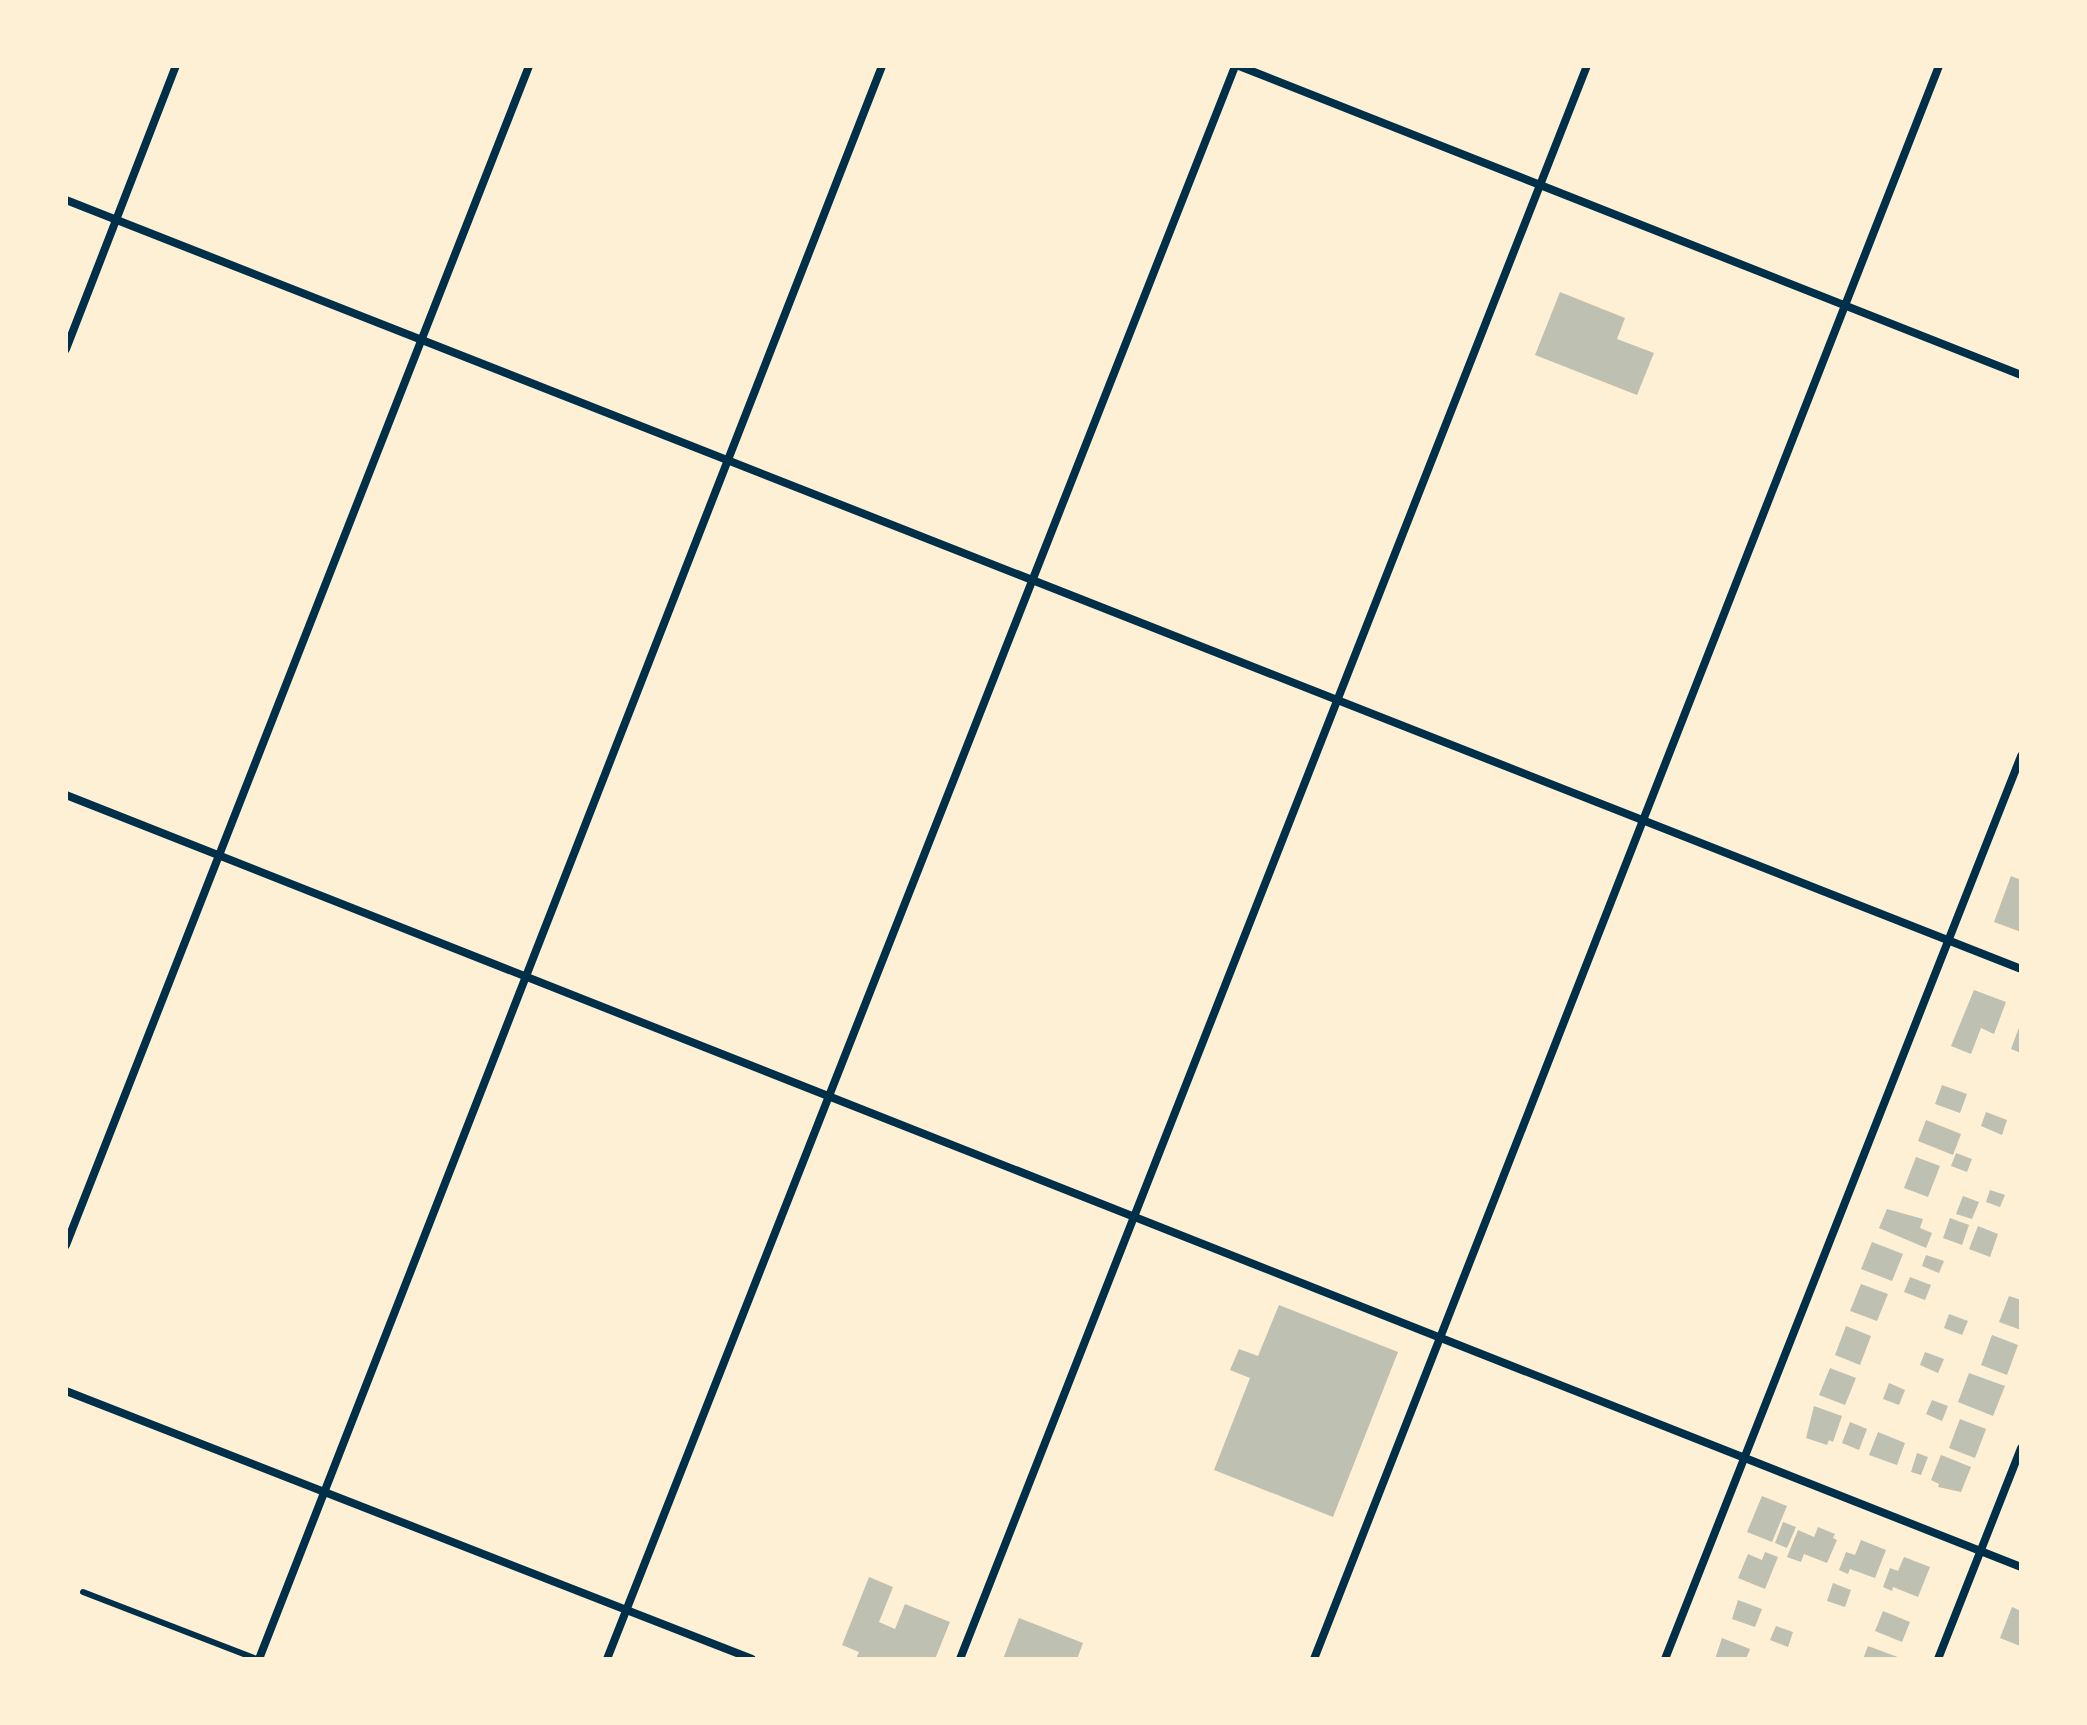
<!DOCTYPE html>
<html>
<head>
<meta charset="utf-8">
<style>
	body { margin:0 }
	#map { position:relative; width:2087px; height:1725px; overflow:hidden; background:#fdf0d5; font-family:Overpass,sans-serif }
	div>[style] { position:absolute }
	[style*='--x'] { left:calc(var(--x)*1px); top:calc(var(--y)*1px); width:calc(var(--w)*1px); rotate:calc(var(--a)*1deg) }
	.building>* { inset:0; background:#bec0b2 }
	.service>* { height:6px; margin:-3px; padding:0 3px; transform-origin:3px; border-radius:3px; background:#003049 }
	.minor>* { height:8px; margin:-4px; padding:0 4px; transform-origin:4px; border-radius:4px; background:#003049 }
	span { translate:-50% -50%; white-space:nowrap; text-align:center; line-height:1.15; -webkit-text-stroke:8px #fdf0d5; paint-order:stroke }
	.frame { position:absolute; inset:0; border:68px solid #fdf0d5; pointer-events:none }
</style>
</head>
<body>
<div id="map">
	<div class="building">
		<div style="clip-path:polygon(1560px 292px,1625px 318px,1617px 339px,1654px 353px,1637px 395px,1535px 355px)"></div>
		<div style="clip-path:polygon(2011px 876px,2021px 880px,2021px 932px,1994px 922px)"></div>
		<div style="clip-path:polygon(1974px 990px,2006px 1002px,1994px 1034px,1981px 1028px,1971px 1054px,1951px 1046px)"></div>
		<div style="clip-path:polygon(2021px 1022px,2021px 1053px,2011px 1049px)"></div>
		<div style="clip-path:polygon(1942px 1085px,1967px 1094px,1960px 1113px,1935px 1104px)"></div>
		<div style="clip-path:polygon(1986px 1112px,2007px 1120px,2002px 1135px,1981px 1126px)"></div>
		<div style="clip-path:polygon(1926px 1120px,1961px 1134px,1953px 1155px,1918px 1141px)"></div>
		<div style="clip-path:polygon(1956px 1153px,1972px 1159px,1967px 1172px,1951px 1166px)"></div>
		<div style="clip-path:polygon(1916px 1157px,1940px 1166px,1928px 1197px,1904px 1188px)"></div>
		<div style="clip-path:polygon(1990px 1190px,2005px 1195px,2000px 1207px,1986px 1202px)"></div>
		<div style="clip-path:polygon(1963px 1196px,1979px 1202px,1972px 1219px,1956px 1214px)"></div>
		<div style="clip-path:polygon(1887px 1209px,1923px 1219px,1920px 1228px,1932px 1233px,1926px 1248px,1879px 1228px)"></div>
		<div style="clip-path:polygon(1950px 1218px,1969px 1225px,1962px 1245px,1943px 1238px)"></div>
		<div style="clip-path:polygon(1978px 1226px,1998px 1234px,1990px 1257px,1969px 1249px)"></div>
		<div style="clip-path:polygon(1872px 1242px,1903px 1254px,1892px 1281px,1861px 1269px)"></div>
		<div style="clip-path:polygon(1926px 1255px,1944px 1261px,1939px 1273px,1922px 1266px)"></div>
		<div style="clip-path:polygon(1910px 1277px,1931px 1285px,1925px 1300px,1904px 1292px)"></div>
		<div style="clip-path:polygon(1861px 1284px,1888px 1294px,1877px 1321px,1850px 1311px)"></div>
		<div style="clip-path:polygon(2009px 1296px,2021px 1300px,2021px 1330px,1999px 1322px)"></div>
		<div style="clip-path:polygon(1279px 1305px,1398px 1352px,1333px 1517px,1214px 1470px,1250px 1378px,1230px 1370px,1239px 1349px,1258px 1356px)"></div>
		<div style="clip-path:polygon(1949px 1314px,1968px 1321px,1962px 1335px,1944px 1328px)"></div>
		<div style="clip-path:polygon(1846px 1326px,1871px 1336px,1860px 1365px,1835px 1355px)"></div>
		<div style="clip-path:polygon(1992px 1335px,2018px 1345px,2007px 1375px,1981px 1365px)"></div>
		<div style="clip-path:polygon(1925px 1352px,1944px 1359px,1938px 1373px,1920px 1365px)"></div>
		<div style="clip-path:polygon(1830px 1368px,1856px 1378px,1845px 1405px,1819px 1395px)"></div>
		<div style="clip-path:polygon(1969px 1373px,2005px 1386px,1993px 1416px,1958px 1402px)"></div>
		<div style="clip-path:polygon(1889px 1383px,1905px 1390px,1899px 1405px,1883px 1399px)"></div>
		<div style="clip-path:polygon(1932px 1400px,1948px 1406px,1942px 1421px,1926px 1414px)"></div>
		<div style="clip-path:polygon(1814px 1406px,1842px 1416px,1833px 1442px,1829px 1440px,1827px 1445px,1806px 1438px)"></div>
		<div style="clip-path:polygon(1960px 1419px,1986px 1429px,1975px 1458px,1949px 1448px)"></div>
		<div style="clip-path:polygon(1850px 1422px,1867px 1429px,1859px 1450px,1842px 1443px)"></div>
		<div style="clip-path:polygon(1878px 1432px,1905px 1443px,1897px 1465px,1869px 1455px)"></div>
		<div style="clip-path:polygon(1917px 1453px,1928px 1457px,1921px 1475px,1911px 1472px)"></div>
		<div style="clip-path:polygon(1941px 1455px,1971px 1467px,1961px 1492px,1938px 1487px,1939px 1484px,1931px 1480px)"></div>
		<div style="clip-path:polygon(1762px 1496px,1787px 1506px,1772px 1542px,1747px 1532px)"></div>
		<div style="clip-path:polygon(1783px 1522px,1796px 1527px,1787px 1548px,1775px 1543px)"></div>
		<div style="clip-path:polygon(1818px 1527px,1835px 1534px,1833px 1538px,1837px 1540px,1827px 1563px,1804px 1554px,1801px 1562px,1787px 1557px,1798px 1530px,1814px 1537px)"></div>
		<div style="clip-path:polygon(1861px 1540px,1886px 1550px,1875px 1578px,1850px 1569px,1848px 1574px,1839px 1570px,1846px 1552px,1855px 1555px)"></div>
		<div style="clip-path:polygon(1765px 1552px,1778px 1557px,1765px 1589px,1738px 1578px,1748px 1554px,1762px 1560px)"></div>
		<div style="clip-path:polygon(1904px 1557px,1930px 1567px,1918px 1597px,1893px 1587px,1892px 1591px,1883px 1587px,1890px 1568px,1898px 1571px)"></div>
		<div style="clip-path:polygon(869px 1577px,893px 1587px,879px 1622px,895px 1629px,905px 1604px,950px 1622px,935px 1659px,856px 1659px,859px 1652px,842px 1645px)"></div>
		<div style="clip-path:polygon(1833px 1583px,1851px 1590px,1845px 1607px,1827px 1601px)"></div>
		<div style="clip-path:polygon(1738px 1600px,1762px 1609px,1755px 1627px,1732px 1619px)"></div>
		<div style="clip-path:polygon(2012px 1607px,2021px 1611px,2020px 1646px,2000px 1638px)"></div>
		<div style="clip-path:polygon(1883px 1611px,1910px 1622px,1902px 1642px,1875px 1631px)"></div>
		<div style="clip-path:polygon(1019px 1618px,1083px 1643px,1077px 1659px,1003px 1659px)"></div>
		<div style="clip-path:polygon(1776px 1626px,1793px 1632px,1788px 1647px,1770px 1640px)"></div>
		<div style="clip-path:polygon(1722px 1638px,1750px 1649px,1746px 1659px,1715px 1659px)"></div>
		<div style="clip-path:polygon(1868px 1646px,1903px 1659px,1863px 1659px)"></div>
	</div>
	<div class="service">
		<div style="--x:83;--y:1592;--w:186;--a:21.1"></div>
	</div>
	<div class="minor">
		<div style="--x:1239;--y:66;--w:841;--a:21.56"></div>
		<div style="--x:66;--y:200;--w:2101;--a:21.47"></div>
		<div style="--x:66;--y:349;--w:304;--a:-68.8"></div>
		<div style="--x:66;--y:795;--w:2102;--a:21.55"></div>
		<div style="--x:66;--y:1245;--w:1267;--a:-68.56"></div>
		<div style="--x:66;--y:1391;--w:736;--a:21.34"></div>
		<div style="--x:259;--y:1659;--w:1710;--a:-68.64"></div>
		<div style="--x:607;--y:1659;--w:1712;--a:-68.48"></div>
		<div style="--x:960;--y:1659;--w:1712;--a:-68.52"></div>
		<div style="--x:1314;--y:1659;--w:1711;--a:-68.58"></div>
		<div style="--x:1665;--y:1659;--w:971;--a:-68.48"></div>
		<div style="--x:1938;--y:1659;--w:227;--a:-68.5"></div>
	</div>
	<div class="frame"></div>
</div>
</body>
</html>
